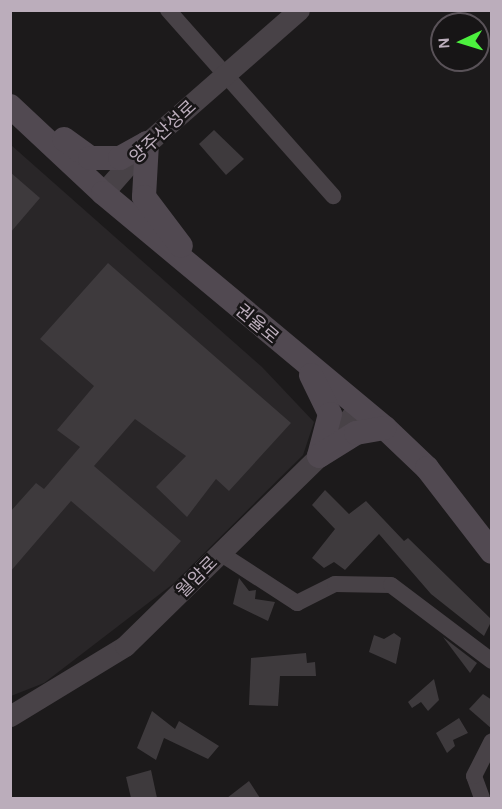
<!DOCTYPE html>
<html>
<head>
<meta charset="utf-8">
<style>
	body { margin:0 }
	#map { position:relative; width:502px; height:809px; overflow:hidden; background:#1c1a1b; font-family:Karla,"Noto Sans KR",sans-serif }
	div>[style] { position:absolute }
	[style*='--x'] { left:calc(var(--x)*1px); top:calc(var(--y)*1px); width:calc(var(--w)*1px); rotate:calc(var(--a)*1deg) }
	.built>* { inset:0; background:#292628 }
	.building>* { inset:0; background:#3e3a3d }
	.minor>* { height:16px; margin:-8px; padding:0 8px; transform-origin:8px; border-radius:8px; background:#484247 }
	.tertiary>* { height:21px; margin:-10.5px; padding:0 10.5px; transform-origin:10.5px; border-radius:10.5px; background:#484247 }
	.secondary>* { height:24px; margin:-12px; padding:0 12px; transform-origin:12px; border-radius:12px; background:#514951 }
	span { translate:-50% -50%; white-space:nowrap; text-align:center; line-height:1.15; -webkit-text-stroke:5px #171516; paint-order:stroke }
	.street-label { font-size:18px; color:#bbadbb }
	.frame { position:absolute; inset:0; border:12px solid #bbadbb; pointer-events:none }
	.north { position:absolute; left:430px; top:12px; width:60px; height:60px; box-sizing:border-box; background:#171516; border:2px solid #595258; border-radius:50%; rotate:266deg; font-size:16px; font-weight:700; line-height:24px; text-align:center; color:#bbadbb }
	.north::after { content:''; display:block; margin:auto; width:21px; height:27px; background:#4cf03e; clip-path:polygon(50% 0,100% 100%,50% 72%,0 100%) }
</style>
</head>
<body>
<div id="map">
	<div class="built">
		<div style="clip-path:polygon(11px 145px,262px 367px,314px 422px,303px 455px,173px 584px,44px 683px,11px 696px)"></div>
	</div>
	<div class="building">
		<div style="clip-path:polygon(214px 130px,244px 159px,226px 175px,199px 144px)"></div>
		<div style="clip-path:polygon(10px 172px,40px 198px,10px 233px)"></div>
		<div style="clip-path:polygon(108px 263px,291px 423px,229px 491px,216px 479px,187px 517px,156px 487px,186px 456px,135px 419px,94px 466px,181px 541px,154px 572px,71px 501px,10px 572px,10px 512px,36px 483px,44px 489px,80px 447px,57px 430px,94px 386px,40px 339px)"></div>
		<div style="clip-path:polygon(325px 490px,349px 514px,366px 501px,404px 541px,408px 538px,492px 620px,484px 636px,431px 594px,379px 534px,345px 570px,334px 562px,324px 568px,312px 558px,335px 529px,312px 505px)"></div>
		<div style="clip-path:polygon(239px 578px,249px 591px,256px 590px,255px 599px,275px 602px,268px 621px,233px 604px)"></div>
		<div style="clip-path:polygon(394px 633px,401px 638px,396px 664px,369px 652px,374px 635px,384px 639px)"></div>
		<div style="clip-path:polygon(443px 637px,477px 663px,470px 673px)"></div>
		<div style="clip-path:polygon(306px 653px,307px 663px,315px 662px,316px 676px,280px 676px,278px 706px,249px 705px,251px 658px)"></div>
		<div style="clip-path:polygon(434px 679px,439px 700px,428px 711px,421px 702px,412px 708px,408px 702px)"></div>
		<div style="clip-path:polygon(483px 694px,492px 700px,492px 729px,469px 709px)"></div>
		<div style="clip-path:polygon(152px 711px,175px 729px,179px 721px,219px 746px,208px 759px,164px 738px,156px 760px,137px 748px)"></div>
		<div style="clip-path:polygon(459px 718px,468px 733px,453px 740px,455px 746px,447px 753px,436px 733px)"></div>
		<div style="clip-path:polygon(151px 770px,157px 798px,131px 798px,126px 777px)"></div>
		<div style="clip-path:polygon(249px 781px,260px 798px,227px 798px)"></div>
	</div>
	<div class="minor">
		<div style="--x:168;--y:10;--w:249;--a:48.4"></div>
		<div style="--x:220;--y:553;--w:92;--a:33"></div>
		<div style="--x:297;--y:603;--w:42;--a:-26.6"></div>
		<div style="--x:335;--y:584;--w:56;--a:1"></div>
		<div style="--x:391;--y:585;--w:126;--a:37"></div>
		<div style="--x:482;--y:798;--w:23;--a:-110"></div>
		<div style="--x:474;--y:776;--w:39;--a:-63"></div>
	</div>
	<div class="tertiary">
		<div style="--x:103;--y:193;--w:67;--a:-48.7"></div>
		<div style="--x:147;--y:143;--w:202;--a:-41.2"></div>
		<div style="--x:10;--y:716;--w:135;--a:-31.3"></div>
		<div style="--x:125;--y:646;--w:272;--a:-44.4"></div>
		<div style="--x:319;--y:456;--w:63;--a:-50.8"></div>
	</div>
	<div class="secondary">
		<div style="--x:10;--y:106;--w:127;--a:43.1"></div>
		<div style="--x:103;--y:193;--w:367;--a:39.8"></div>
		<div style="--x:385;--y:428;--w:58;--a:43.6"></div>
		<div style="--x:427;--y:468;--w:106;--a:52.3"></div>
		<div style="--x:64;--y:139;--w:32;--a:36"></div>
		<div style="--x:90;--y:158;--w:30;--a:0"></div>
		<div style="--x:120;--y:158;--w:31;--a:-29"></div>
		<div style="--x:147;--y:143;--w:54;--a:93.2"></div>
		<div style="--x:144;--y:197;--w:61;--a:52.9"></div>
		<div style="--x:311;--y:375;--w:43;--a:64"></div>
		<div style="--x:330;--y:414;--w:43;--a:104.7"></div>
		<div style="--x:319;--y:456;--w:44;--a:-31.9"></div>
		<div style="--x:356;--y:433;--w:29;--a:-10"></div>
	</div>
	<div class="street-label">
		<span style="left:163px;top:132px;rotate:-43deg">양주산성로</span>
		<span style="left:257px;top:324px;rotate:40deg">권율로</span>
		<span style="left:197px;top:577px;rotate:-45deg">월암로</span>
	</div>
	<div class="frame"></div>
	<div class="north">N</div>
</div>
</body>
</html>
